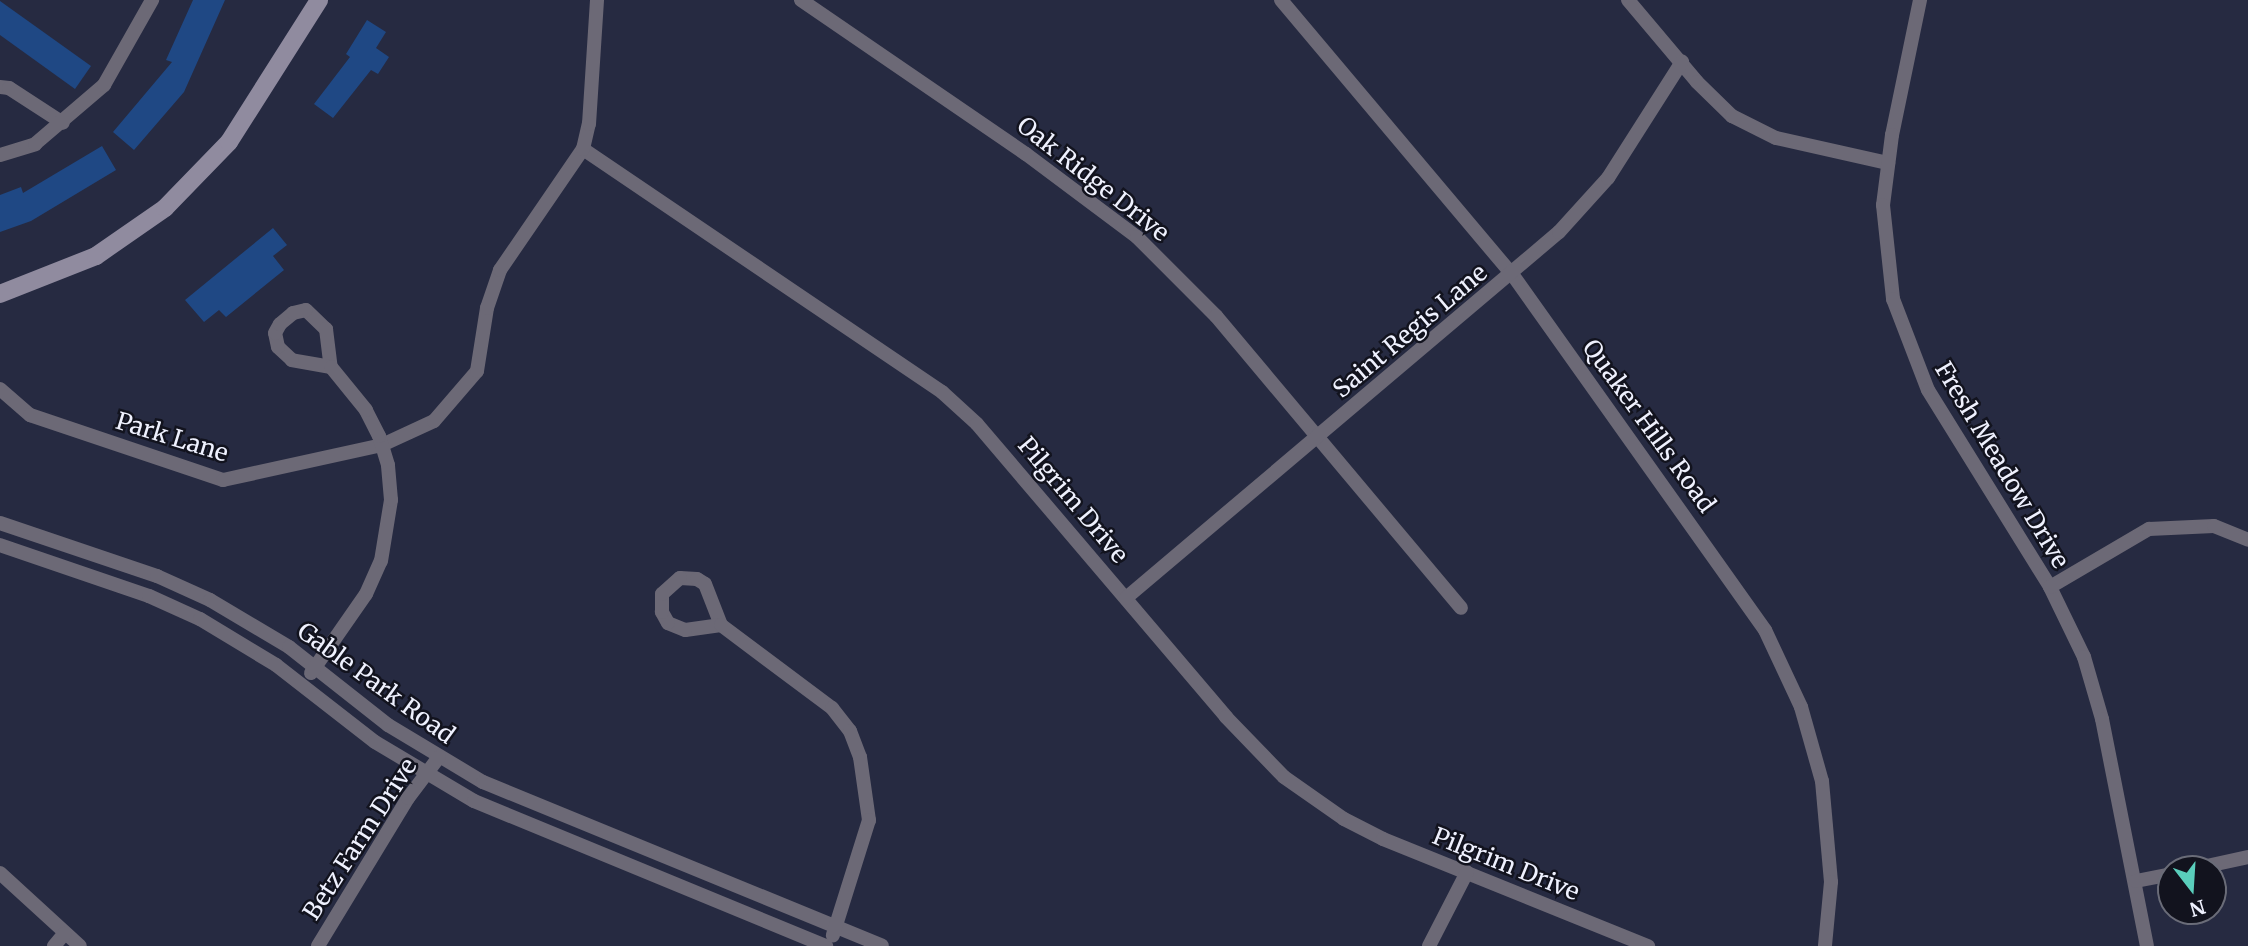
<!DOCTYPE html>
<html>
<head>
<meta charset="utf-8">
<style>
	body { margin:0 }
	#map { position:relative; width:2248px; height:946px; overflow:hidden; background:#262a41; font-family:Merriweather,serif }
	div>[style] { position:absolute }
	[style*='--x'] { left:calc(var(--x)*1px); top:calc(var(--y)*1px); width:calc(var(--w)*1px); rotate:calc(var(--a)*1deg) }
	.building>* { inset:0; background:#1f4884 }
	.street>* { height:14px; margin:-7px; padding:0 7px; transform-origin:7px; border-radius:7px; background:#6c6976 }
	.secondary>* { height:18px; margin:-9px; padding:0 9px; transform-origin:9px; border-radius:9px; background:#908b9f }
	span { translate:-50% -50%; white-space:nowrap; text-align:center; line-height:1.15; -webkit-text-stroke:5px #12131e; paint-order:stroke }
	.street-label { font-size:24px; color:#eff1fe }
	.north { position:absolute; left:2157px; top:855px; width:70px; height:70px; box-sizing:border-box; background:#12131e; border:2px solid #6a6c78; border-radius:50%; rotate:163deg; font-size:19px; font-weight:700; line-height:28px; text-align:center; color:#eff1fe }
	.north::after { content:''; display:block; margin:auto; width:24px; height:32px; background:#5acebc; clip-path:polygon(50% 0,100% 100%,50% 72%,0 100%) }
</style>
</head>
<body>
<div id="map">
	<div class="building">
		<div style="clip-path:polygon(193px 0,225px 0,184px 92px,134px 150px,113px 132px,172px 62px,166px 60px)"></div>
		<div style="clip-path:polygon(0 1px,91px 66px,75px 89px,0 35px)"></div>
		<div style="clip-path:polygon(367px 20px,386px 32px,376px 48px,389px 57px,378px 74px,371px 70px,333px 118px,314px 104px,350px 57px,346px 54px)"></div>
		<div style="clip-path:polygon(102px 146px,116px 170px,31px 221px,0 232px,0 195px,21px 187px,23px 193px)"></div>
		<div style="clip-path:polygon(273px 228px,287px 245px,273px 256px,284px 270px,226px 317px,219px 310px,204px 322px,185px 300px)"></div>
	</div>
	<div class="street">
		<div style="--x:801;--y:0;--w:273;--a:34.4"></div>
		<div style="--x:1026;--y:154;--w:139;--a:36.8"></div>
		<div style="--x:1137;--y:237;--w:112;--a:45"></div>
		<div style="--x:1216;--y:316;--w:381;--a:50"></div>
		<div style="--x:1281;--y:0;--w:358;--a:49.9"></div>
		<div style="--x:1512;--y:274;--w:437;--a:54.6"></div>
		<div style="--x:1765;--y:630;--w:85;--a:64.9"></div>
		<div style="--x:1801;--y:707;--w:77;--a:74.2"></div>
		<div style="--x:1822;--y:781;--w:101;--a:84.9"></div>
		<div style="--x:1831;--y:882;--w:64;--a:95.4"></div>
		<div style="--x:1628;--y:0;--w:107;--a:49.9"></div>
		<div style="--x:1697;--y:82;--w:49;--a:44.2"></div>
		<div style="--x:1732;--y:116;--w:49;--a:26.6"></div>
		<div style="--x:1776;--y:138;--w:115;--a:12.6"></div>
		<div style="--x:1920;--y:0;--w:138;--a:101.7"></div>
		<div style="--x:1892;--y:135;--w:71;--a:97.3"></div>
		<div style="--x:1883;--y:205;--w:95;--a:83.9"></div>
		<div style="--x:1893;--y:299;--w:97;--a:69"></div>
		<div style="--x:1928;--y:390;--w:232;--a:58.2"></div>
		<div style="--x:2050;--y:587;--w:78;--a:64.1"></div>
		<div style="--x:2084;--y:657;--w:65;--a:73.8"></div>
		<div style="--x:2102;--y:719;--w:231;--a:78.8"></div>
		<div style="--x:0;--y:87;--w:9;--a:6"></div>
		<div style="--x:9;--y:88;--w:64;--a:32.9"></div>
		<div style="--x:583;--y:149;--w:434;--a:34.1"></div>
		<div style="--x:942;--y:392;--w:47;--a:42.4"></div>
		<div style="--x:977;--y:424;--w:385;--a:49.6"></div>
		<div style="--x:1226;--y:717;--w:83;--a:46"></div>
		<div style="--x:1284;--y:777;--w:73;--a:35"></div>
		<div style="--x:1344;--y:819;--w:44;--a:27.1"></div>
		<div style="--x:1383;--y:839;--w:286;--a:22"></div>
		<div style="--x:0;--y:155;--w:37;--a:-17"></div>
		<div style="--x:35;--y:144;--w:91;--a:-40.5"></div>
		<div style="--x:104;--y:85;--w:98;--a:-60.5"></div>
		<div style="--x:306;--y:310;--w:28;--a:44"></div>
		<div style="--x:326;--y:329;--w:38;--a:83"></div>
		<div style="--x:331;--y:367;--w:40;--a:-170"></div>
		<div style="--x:292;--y:360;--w:19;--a:-137"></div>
		<div style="--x:278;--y:347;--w:14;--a:-102"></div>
		<div style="--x:275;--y:333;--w:10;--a:-61"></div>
		<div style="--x:280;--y:324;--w:17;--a:-40"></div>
		<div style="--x:293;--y:313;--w:13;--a:-13"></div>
		<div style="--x:0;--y:389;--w:40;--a:41"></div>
		<div style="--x:30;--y:415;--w:204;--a:18.6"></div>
		<div style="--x:223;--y:480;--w:163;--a:-12.4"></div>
		<div style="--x:382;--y:445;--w:57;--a:-24.8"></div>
		<div style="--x:434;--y:421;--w:66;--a:-49.3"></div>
		<div style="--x:477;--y:371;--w:64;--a:-81"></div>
		<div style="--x:487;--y:308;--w:40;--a:-71.1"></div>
		<div style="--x:500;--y:270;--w:147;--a:-55.6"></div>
		<div style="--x:583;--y:149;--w:26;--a:-77"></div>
		<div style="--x:589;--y:124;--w:124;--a:-86.3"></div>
		<div style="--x:0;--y:523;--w:166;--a:18.7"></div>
		<div style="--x:157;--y:576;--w:58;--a:24.4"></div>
		<div style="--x:210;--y:600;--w:92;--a:30.7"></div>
		<div style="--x:289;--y:647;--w:126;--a:38.2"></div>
		<div style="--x:388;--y:725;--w:111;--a:31"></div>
		<div style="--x:483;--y:782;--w:431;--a:22.3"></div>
		<div style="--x:0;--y:545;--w:157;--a:18.9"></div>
		<div style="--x:149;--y:596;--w:56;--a:24.3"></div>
		<div style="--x:200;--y:619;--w:89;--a:31.2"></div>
		<div style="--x:276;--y:665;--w:125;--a:37.9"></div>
		<div style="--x:375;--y:742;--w:115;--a:30.8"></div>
		<div style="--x:474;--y:801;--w:381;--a:22.4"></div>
		<div style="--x:680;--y:578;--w:17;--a:3"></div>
		<div style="--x:697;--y:579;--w:9;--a:32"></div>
		<div style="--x:705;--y:584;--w:44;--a:68.7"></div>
		<div style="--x:721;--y:625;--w:36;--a:172"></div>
		<div style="--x:685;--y:630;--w:18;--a:-158"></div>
		<div style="--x:668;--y:623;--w:13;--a:-119"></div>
		<div style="--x:662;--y:612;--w:18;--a:-90"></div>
		<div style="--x:662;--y:594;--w:24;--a:-42"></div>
		<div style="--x:2050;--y:587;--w:115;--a:-30.4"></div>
		<div style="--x:2149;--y:529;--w:65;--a:-2.6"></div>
		<div style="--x:2214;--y:526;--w:37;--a:22"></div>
		<div style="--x:1126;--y:598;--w:567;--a:-40.21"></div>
		<div style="--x:1559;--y:232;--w:73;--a:-47.8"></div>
		<div style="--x:1608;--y:178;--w:138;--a:-57.5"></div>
		<div style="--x:721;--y:625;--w:139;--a:36.8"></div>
		<div style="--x:832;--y:708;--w:29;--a:52"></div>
		<div style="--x:850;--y:731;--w:28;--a:69"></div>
		<div style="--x:860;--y:757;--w:64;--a:81.9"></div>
		<div style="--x:869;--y:820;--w:121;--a:107.4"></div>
		<div style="--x:311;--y:673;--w:96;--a:-55.2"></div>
		<div style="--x:366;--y:594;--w:36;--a:-66"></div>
		<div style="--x:381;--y:561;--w:62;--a:-80.7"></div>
		<div style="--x:391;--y:500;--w:35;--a:-95"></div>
		<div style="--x:388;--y:465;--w:30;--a:-107"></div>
		<div style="--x:379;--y:436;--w:29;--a:-117"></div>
		<div style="--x:366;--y:410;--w:55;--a:-129.1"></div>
		<div style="--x:2193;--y:869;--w:56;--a:-12.3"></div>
		<div style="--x:0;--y:873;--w:108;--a:42.4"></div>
		<div style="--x:2136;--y:881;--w:36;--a:-11"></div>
		<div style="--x:54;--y:946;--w:16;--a:-50"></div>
		<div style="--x:318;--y:946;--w:173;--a:-58.7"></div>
		<div style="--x:408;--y:798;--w:51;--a:-52.9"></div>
		<div style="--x:1429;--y:946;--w:83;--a:-62.8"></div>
	</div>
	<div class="secondary">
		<div style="--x:0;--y:294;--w:103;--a:-21.6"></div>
		<div style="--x:96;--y:256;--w:84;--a:-34.8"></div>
		<div style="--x:165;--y:208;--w:92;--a:-45.9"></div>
		<div style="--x:229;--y:142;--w:168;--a:-57.6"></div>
	</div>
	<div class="street-label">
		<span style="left:1093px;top:179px;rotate:38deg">Oak Ridge Drive</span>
		<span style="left:1410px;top:331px;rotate:-40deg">Saint Regis Lane</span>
		<span style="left:1649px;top:426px;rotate:54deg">Quaker Hills Road</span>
		<span style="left:172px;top:437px;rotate:17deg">Park Lane</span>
		<span style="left:2002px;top:465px;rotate:59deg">Fresh Meadow Drive</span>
		<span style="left:1073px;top:500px;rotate:50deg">Pilgrim Drive</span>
		<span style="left:376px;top:683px;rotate:36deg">Gable Park Road</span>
		<span style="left:360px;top:839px;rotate:-57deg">Betz Farm Drive</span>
		<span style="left:1506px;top:864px;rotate:22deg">Pilgrim Drive</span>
	</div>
	<div class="north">N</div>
</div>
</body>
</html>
